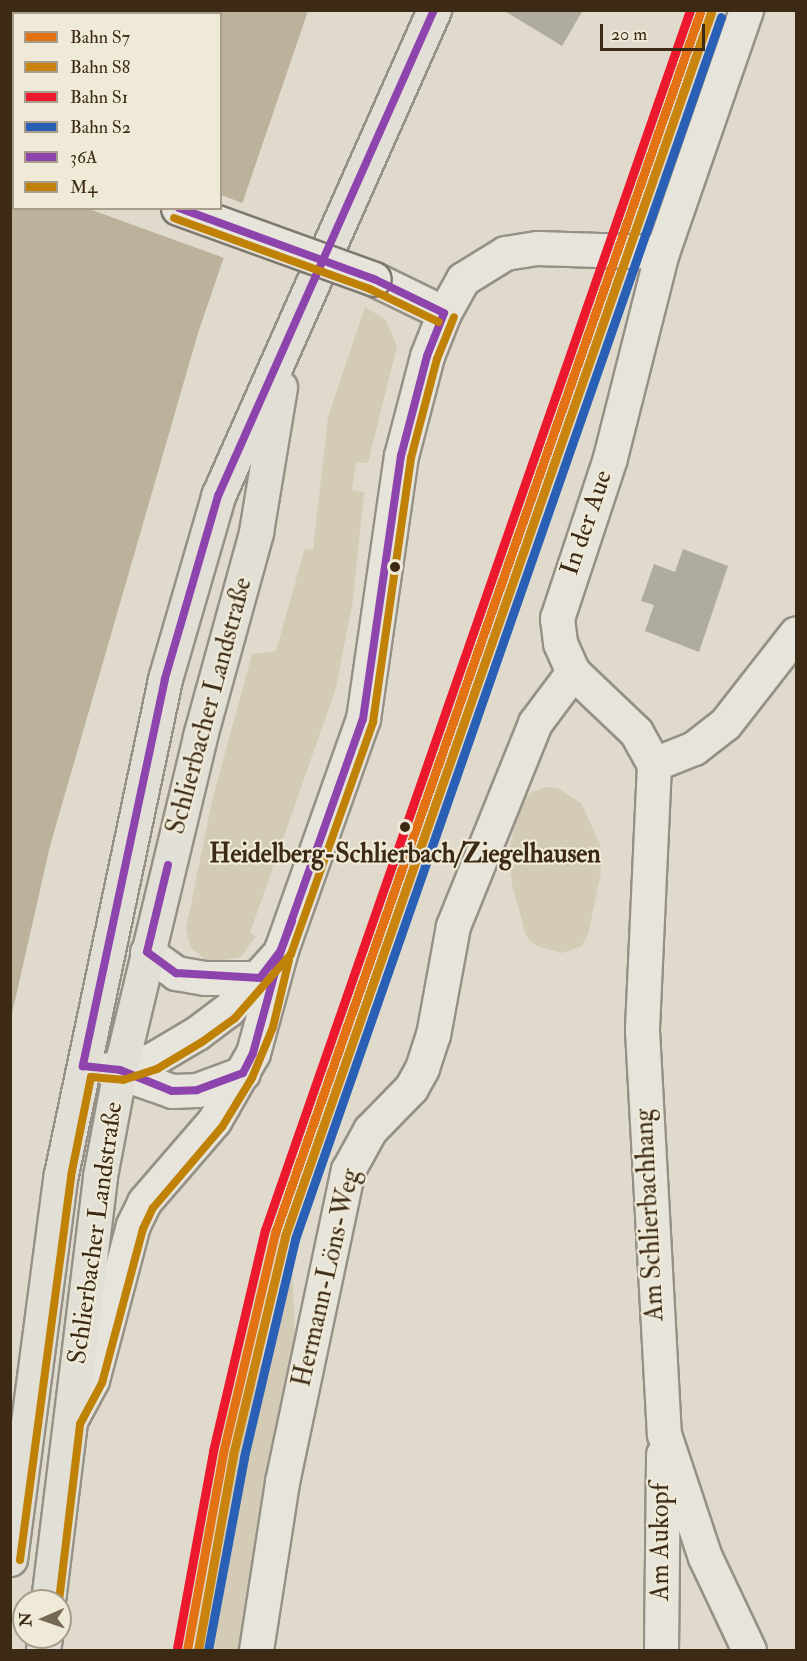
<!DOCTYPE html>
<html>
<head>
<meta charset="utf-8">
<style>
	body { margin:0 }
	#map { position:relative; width:807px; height:1661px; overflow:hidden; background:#dfdacb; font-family:"IM FELL Double Pica",serif }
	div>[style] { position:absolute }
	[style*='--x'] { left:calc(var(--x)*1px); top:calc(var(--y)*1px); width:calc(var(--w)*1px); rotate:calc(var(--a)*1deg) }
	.green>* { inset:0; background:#d3cbb6 }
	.water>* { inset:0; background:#bcb29c }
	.pier>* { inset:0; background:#dfdacb }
	.building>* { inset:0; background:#b0ab9f }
	.roads { filter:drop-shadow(2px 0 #969186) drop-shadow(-2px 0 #969186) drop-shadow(0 2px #969186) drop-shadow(0 -2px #969186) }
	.street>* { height:33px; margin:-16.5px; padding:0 16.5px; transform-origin:16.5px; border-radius:16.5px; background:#e7e4dc }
	.secondary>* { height:33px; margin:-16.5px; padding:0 16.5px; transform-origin:16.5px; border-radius:16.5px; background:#e7e4dc }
	.primary>* { height:33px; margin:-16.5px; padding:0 16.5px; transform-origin:16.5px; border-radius:16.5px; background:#e2dfd7 }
	.bridges { filter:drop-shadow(2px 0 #7e796e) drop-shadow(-2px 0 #7e796e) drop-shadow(0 2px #7e796e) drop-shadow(0 -2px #7e796e) }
	.secondary-bridge>* { height:33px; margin:-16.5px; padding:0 16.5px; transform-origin:16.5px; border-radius:16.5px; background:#e7e4dc }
	.bus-1>* { height:8px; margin:-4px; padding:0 4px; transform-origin:4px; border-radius:4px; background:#8e44ad }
	.bus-2>* { height:8px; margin:-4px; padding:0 4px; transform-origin:4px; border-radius:4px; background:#bf8106 }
	.rail-1>* { height:9px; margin:-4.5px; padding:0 4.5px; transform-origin:4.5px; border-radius:4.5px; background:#e27214 }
	.rail-2>* { height:9px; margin:-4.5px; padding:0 4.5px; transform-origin:4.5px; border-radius:4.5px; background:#c9840f }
	.rail-3>* { height:9px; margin:-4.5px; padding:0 4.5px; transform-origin:4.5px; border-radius:4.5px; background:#ec192e }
	.rail-4>* { height:9px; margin:-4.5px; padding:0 4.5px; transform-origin:4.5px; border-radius:4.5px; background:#2960b5 }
	.dots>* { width:16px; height:16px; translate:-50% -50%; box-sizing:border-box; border:3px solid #efead8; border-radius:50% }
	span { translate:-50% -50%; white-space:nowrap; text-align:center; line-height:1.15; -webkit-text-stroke:4.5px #efead8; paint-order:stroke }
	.street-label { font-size:26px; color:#3c2a14 }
	.stop-label { font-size:26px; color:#3c2a14; font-weight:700 }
	.frame { position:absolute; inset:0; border:12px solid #3c2a14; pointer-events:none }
	.legend { position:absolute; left:12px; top:12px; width:210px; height:198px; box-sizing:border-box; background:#efead8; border:2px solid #a79d8a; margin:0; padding:8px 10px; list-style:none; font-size:18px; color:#3c2a14 }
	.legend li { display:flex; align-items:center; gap:12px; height:30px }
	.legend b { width:30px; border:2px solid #a79d8a }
	.north { position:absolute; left:12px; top:1589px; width:60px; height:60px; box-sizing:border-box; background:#efead8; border:2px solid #a79d8a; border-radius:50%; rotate:268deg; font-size:16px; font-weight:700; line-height:24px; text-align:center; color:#3c2a14 }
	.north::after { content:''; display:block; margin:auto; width:21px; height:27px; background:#756854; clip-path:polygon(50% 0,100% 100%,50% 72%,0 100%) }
	.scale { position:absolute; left:600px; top:24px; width:105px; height:27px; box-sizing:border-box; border:3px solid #3c2a14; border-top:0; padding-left:8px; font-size:18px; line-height:21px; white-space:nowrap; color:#3c2a14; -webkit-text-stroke:4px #efead8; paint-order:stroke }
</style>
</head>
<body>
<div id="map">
	<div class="green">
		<div style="clip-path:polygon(365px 307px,385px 319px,397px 346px,368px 463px,356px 462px,352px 490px,364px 492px,353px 600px,336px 688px,250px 933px,256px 936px,241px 957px,210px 963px,191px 948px,186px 929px,212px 801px,252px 654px,276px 651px,305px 548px,313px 550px,328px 417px)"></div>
		<div style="clip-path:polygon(545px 787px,558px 788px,582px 804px,600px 845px,601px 872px,588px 935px,582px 946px,562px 953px,536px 946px,526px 936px,512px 884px,509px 854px,518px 806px,530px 793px)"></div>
		<div style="clip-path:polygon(292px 1259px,296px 1370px,245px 1650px,201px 1650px,241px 1432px)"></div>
	</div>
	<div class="water">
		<div style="clip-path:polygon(evenodd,11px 11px,308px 11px,198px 333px,50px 846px,11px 1018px,11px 11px,14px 14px,220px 14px,220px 208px,14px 208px,14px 14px)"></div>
	</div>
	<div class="pier">
		<div style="clip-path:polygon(221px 195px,245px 204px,227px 259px,89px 209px,220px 208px)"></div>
	</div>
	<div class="building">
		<div style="clip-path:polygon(503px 10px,583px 10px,562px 46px)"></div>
		<div style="clip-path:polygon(683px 549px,728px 566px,699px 652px,645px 631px,654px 605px,641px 601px,654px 564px,675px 572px)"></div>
	</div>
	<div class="roads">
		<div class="street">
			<div style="--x:746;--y:10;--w:256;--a:109.1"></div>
			<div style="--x:662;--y:252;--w:212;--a:104.2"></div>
			<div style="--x:610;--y:458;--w:169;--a:108.3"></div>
			<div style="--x:557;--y:618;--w:25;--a:83"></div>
			<div style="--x:560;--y:643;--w:32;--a:66"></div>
			<div style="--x:573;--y:672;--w:87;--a:43.6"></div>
			<div style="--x:636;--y:732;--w:37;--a:61"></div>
			<div style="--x:654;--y:764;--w:266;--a:92.6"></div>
			<div style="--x:642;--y:1030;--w:405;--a:86.9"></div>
			<div style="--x:664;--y:1434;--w:130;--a:71.6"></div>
			<div style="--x:705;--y:1557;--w:103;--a:64.7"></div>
			<div style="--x:444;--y:313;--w:39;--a:-61"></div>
			<div style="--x:463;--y:279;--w:49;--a:-31.8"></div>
			<div style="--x:505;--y:253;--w:32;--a:-9"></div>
			<div style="--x:537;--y:248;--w:125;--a:1.8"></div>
			<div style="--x:654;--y:764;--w:43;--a:-21.8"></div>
			<div style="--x:694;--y:748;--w:39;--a:-38"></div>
			<div style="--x:725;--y:724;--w:115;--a:-52"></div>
			<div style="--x:256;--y:1650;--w:170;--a:-81.2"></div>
			<div style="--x:282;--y:1482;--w:319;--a:-78.1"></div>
			<div style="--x:348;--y:1170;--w:46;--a:-61.2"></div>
			<div style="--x:370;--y:1130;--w:59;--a:-45.7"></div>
			<div style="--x:411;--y:1088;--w:23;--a:-61"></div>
			<div style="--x:422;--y:1068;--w:35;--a:-72"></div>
			<div style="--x:433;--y:1035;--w:111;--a:-79.6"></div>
			<div style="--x:453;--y:926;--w:219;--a:-68"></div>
			<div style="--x:535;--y:723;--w:64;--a:-53.3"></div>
			<div style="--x:661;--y:1650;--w:196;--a:-89.4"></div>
		</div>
		<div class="secondary">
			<div style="--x:10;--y:147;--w:4;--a:14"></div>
			<div style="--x:147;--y:952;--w:36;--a:36"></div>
			<div style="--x:176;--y:973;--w:29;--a:10"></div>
			<div style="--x:205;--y:978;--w:55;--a:0"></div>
			<div style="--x:109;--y:1069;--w:67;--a:19.2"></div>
			<div style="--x:172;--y:1091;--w:25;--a:-2"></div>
			<div style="--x:197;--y:1090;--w:49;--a:-20.3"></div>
			<div style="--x:120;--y:1070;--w:35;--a:-18"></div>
			<div style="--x:153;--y:1059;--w:51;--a:-30.6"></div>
			<div style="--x:197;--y:1033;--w:39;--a:-37"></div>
			<div style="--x:228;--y:1010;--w:72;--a:-47.8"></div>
			<div style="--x:71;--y:1419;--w:44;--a:-61.7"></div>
			<div style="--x:92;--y:1380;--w:160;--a:-75.2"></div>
			<div style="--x:133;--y:1225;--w:25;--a:-64"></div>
			<div style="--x:144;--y:1202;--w:107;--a:-49.2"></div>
			<div style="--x:214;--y:1121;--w:78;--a:-60.2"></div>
			<div style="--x:253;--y:1053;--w:107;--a:-74.8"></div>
			<div style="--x:281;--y:950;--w:245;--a:-70.5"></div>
			<div style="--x:363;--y:719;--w:266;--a:-81.8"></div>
			<div style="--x:401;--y:456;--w:103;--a:-75.4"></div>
			<div style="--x:427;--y:356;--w:46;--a:-68.4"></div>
			<div style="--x:444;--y:313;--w:78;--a:-154.1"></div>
		</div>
		<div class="primary">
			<div style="--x:10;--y:1559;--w:388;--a:-82.5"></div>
			<div style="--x:61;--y:1174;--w:506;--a:-78.13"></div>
			<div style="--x:165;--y:679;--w:191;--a:-73.8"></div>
			<div style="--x:218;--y:496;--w:532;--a:-66.04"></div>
			<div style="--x:48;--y:1601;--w:428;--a:-83"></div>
			<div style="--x:100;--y:1176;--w:108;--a:-79.3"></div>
			<div style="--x:120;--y:1070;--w:343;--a:-76.5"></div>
			<div style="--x:200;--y:736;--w:212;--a:-74.6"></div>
			<div style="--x:256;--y:532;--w:147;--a:-80.6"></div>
			<div style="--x:43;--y:1650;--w:13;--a:-81"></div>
		</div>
	</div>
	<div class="bridges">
		<div class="secondary-bridge">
			<div style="--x:178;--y:208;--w:208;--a:19.9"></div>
		</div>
	</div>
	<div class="bus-1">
		<div style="--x:434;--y:10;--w:532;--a:113.96"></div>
		<div style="--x:218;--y:496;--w:191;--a:106.2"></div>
		<div style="--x:165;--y:679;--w:396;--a:102"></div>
		<div style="--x:83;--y:1066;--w:37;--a:6"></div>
		<div style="--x:120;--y:1070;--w:56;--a:22"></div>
		<div style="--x:172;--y:1091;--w:25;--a:-2"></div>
		<div style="--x:197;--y:1090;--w:49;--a:-20.3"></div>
		<div style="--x:243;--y:1073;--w:22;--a:-63"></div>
		<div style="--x:253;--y:1053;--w:107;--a:-74.8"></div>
		<div style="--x:281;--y:950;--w:245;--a:-70.5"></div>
		<div style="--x:363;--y:719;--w:266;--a:-81.8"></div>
		<div style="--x:401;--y:456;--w:103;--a:-75.4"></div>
		<div style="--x:427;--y:356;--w:46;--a:-68.4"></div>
		<div style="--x:179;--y:208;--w:208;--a:20"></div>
		<div style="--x:374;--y:279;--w:78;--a:25.9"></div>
		<div style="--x:168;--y:865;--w:89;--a:103.6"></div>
		<div style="--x:147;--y:952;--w:36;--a:36"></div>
		<div style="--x:176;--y:973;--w:84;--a:3.4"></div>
		<div style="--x:260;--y:978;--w:35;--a:-53"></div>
		<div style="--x:281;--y:950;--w:31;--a:-69"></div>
	</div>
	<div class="bus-2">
		<div style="--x:174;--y:218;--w:208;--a:19.9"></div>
		<div style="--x:370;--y:289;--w:76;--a:25.6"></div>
		<div style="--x:20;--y:1560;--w:387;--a:-82.4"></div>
		<div style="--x:71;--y:1176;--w:101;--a:-78.6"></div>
		<div style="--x:91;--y:1077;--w:32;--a:5"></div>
		<div style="--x:123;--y:1080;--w:36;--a:-18"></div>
		<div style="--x:157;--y:1069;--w:52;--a:-31"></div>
		<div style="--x:202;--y:1042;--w:41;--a:-36"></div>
		<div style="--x:235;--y:1018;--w:85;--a:-48.8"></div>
		<div style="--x:291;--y:954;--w:246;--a:-70.5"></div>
		<div style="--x:373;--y:722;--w:267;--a:-81.8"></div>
		<div style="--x:411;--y:458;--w:102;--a:-75.3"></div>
		<div style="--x:437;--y:359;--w:45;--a:-68"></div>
		<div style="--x:59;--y:1601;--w:178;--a:-83.2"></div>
		<div style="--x:80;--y:1424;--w:47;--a:-61.8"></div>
		<div style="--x:102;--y:1383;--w:159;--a:-75.1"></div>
		<div style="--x:143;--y:1229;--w:23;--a:-65"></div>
		<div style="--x:153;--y:1208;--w:106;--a:-49.6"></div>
		<div style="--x:222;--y:1127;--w:57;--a:-58.5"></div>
		<div style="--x:252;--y:1078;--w:55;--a:-67.6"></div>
		<div style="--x:273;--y:1027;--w:69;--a:-76.6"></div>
	</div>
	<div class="rail-1">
		<div style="--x:187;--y:1650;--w:200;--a:-79.6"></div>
		<div style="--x:223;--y:1453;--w:226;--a:-76.7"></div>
		<div style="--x:275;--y:1233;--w:1295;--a:-70.8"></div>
	</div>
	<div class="rail-2">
		<div style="--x:198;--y:1650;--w:198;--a:-79.8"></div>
		<div style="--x:233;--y:1455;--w:225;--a:-76.6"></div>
		<div style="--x:285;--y:1236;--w:1295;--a:-70.8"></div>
	</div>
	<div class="rail-3">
		<div style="--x:177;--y:1648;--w:200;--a:-79.6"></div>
		<div style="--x:213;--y:1451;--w:227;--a:-76.8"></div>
		<div style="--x:265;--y:1230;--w:1292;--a:-70.79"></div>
	</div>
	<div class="rail-4">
		<div style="--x:208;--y:1650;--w:196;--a:-79.4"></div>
		<div style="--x:244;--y:1457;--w:224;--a:-76.8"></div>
		<div style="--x:295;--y:1239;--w:1294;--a:-70.78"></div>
	</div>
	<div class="dots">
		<div style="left:395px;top:567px;background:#3c2a14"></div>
		<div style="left:405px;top:827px;background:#3c2a14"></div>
	</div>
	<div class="street-label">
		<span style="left:587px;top:523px;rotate:-71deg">In der Aue</span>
		<span style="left:210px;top:706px;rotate:-75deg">Schlierbacher Landstraße</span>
		<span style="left:650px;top:1215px;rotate:-93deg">Am Schlierbachhang</span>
		<span style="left:96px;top:1233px;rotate:-82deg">Schlierbacher Landstraße</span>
		<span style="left:327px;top:1278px;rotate:-77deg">Hermann-Löns-Weg</span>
		<span style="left:661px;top:1542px;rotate:-90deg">Am Aukopf</span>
	</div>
	<div class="stop-label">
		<span style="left:405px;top:855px">Heidelberg-Schlierbach/Ziegelhausen</span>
	</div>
	<div class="frame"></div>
	<ul class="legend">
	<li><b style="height:8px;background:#e27214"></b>Bahn S7</li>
	<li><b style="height:8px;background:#c9840f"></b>Bahn S8</li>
	<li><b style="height:8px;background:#ec192e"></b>Bahn S1</li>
	<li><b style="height:8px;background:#2960b5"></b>Bahn S2</li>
	<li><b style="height:8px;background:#8e44ad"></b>36A</li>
	<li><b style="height:8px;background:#bf8106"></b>M4</li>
	</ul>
	<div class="north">N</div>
	<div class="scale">20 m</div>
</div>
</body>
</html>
